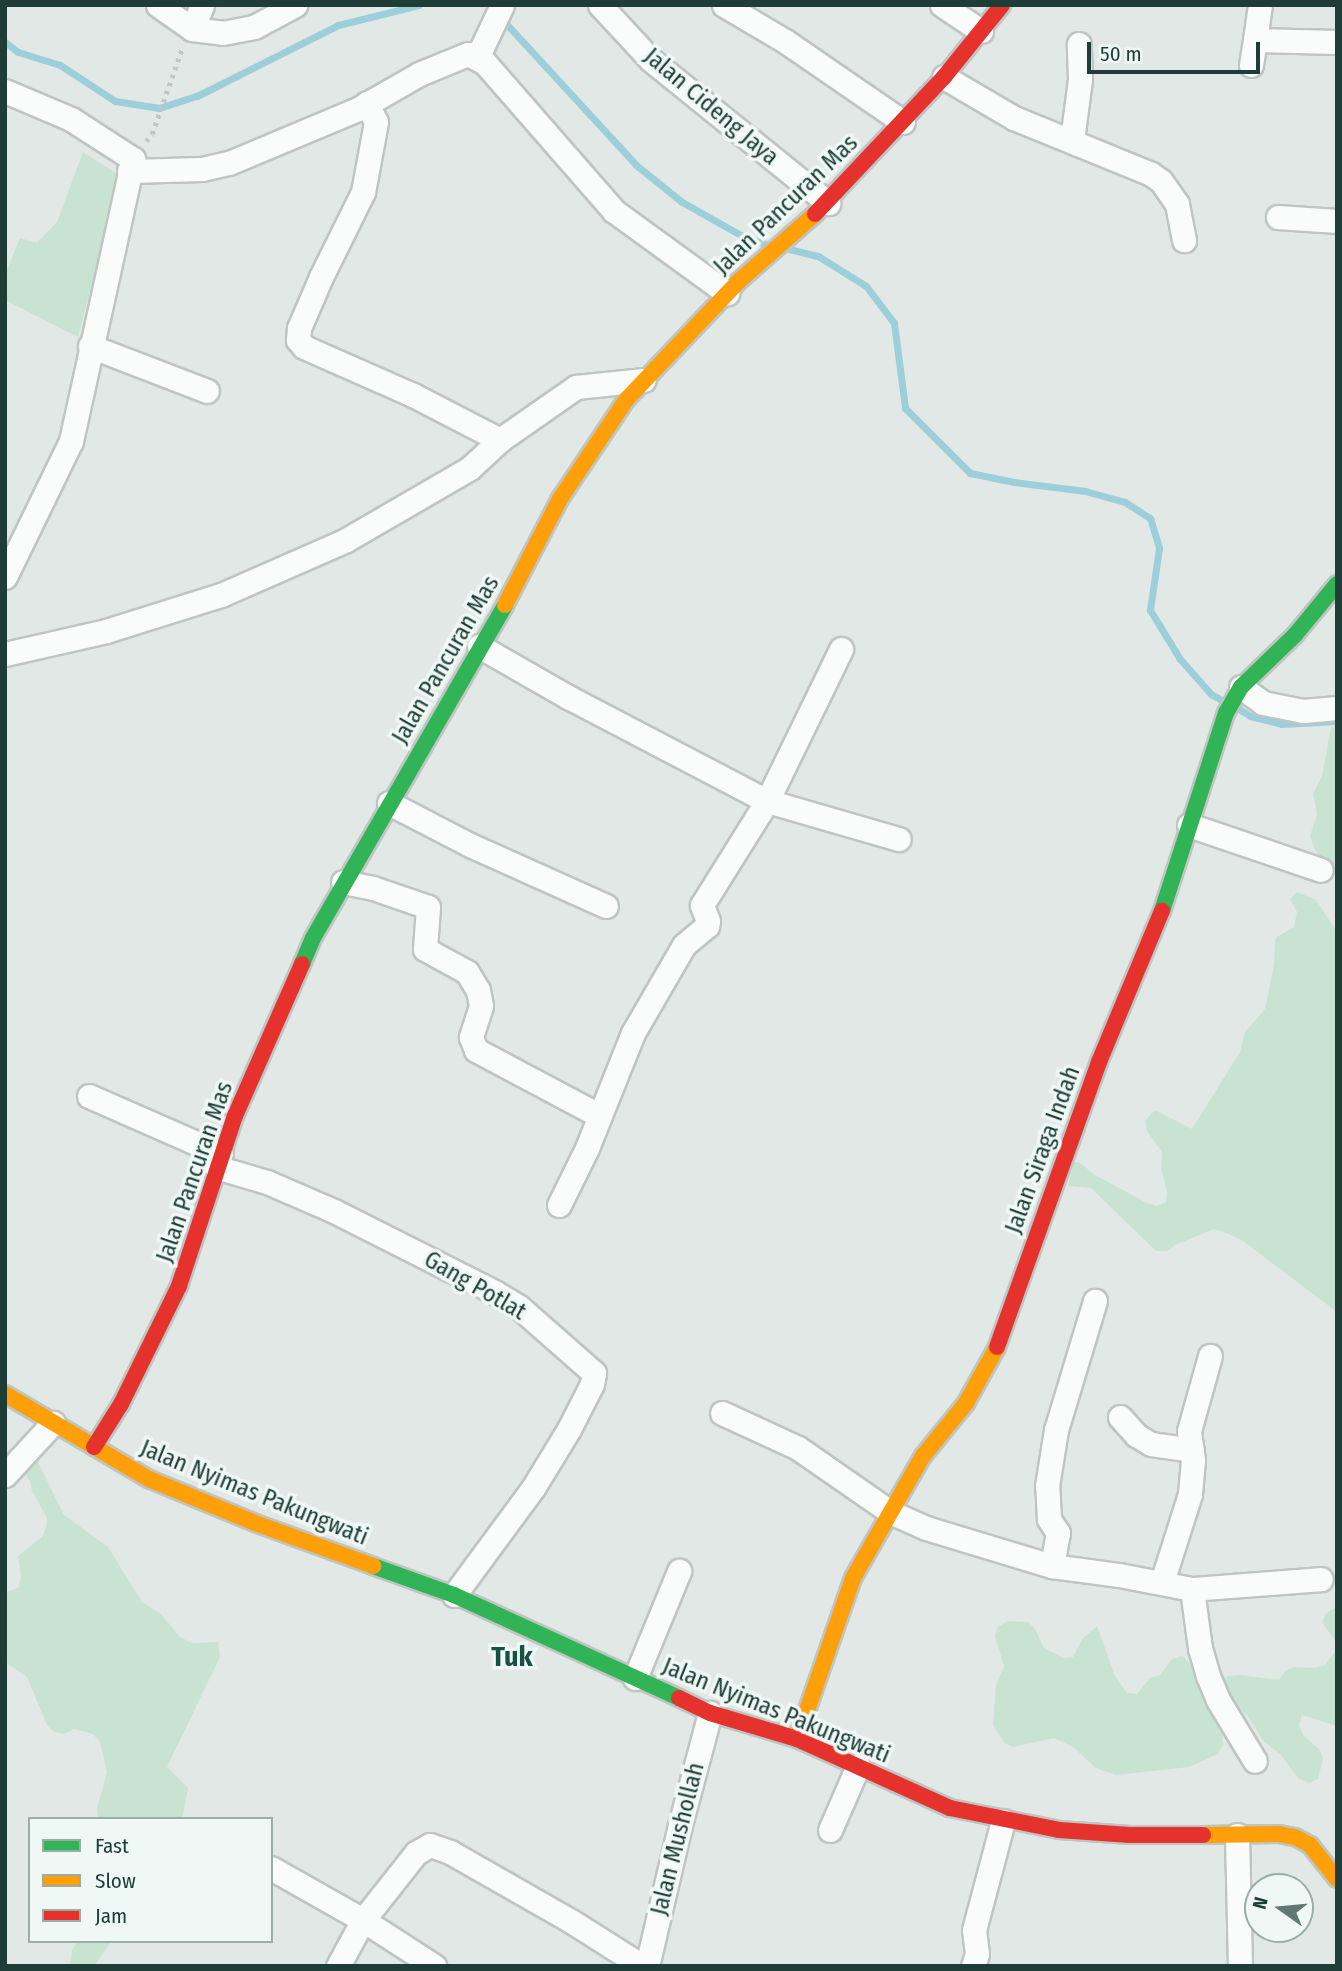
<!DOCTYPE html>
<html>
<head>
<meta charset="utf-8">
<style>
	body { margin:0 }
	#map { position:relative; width:1342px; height:1971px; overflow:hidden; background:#e1e8e5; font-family:"Fira Sans Condensed",sans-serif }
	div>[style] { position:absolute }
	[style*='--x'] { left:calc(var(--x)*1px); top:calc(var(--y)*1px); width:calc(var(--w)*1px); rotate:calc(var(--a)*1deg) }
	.green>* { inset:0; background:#c9e3d2 }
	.stream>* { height:7px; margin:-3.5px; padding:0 3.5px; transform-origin:3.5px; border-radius:3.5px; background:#9dcfdb }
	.path>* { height:4.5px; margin-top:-2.25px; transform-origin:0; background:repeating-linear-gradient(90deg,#bec9c6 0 3.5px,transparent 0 8.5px) }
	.roads { filter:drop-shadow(2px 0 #bec5c2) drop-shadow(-2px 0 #bec5c2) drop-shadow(0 2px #bec5c2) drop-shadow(0 -2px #bec5c2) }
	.street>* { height:23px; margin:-11.5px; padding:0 11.5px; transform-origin:11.5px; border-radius:11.5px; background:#fafcfb }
	.fast>* { height:16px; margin:-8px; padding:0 8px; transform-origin:8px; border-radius:8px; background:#30b455 }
	.slow>* { height:16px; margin:-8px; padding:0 8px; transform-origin:8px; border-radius:8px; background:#ff9f0a }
	.jam>* { height:16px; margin:-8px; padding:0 8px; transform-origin:8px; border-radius:8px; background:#e5322d }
	span { translate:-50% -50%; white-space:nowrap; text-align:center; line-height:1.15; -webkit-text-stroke:7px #eff8f4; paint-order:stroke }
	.street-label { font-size:24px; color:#1e3d36 }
	.quarter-label { font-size:28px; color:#185046; font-weight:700 }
	.frame { position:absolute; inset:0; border:7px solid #1e3d36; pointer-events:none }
	.legend { position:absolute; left:28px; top:1817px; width:245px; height:126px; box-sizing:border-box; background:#eff8f4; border:2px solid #9bada8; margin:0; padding:9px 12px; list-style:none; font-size:21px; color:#1e3d36 }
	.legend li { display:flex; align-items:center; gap:14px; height:35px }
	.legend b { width:35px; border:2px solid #9bada8 }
	.north { position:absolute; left:1244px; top:1873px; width:70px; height:70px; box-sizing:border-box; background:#eff8f4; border:2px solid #9bada8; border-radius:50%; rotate:285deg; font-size:19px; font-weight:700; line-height:28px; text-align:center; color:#1e3d36 }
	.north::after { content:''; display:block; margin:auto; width:24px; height:32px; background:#627973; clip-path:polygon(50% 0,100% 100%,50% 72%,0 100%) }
	.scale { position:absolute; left:1087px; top:42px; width:173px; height:32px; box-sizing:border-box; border:4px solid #1e3d36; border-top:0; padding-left:9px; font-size:21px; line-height:24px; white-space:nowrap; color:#1e3d36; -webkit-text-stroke:5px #eff8f4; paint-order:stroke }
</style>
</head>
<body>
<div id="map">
	<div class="green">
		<div style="clip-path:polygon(83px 152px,120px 176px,78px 337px,5px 300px,5px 275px,20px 238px,37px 243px,57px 222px)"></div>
		<div style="clip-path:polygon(1331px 727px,1337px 727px,1337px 876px,1315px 850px,1310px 836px,1317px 814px,1313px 794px,1322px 776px)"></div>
		<div style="clip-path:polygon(1297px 892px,1316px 900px,1337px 932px,1337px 1312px,1243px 1241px,1224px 1232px,1214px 1229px,1175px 1245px,1167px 1251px,1156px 1251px,1091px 1188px,1068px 1186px,1074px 1162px,1079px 1162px,1095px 1175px,1147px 1203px,1157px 1206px,1166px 1202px,1167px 1192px,1161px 1167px,1162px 1152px,1147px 1131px,1145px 1121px,1155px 1110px,1192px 1129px,1240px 1052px,1245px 1032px,1265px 1009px,1274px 965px,1275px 941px,1277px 937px,1294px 927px,1297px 912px,1290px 899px)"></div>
		<div style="clip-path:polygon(35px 1456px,64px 1515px,108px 1547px,142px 1602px,161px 1614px,180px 1637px,192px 1643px,218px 1642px,220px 1657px,167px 1767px,188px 1788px,182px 1819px,98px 1819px,97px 1809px,107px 1772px,100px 1742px,93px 1734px,74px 1729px,64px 1734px,54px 1732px,47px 1725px,27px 1677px,5px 1662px,5px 1593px,19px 1587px,21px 1577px,18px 1556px,42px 1537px,46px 1528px,47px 1518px,32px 1491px,30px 1481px,21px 1470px)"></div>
		<div style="clip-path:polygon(1337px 1607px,1337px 1648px,1334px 1639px,1322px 1622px,1326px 1613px)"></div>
		<div style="clip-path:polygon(1007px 1621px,1028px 1622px,1035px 1629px,1044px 1648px,1063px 1658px,1073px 1657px,1082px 1639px,1097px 1626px,1115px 1676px,1127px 1693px,1137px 1694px,1150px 1678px,1160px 1675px,1172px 1659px,1182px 1656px,1190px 1664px,1209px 1701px,1222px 1730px,1223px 1745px,1218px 1754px,1189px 1767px,1116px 1775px,1096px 1768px,1073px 1747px,1054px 1738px,1013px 1747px,1004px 1743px,993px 1725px,996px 1685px,1004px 1666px,995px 1636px,998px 1627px)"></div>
		<div style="clip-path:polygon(1337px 1649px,1337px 1726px,1302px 1715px,1299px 1725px,1303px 1735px,1319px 1749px,1323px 1758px,1318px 1779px,1309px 1783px,1299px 1779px,1280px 1754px,1264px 1742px,1247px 1715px,1231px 1702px,1221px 1683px,1228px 1676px,1239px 1675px,1279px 1680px,1285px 1671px,1294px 1667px,1315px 1668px,1325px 1665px)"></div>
		<div style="clip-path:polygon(78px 1941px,112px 1941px,96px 1963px,98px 1966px,70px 1966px,72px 1950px)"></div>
	</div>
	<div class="stream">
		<div style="--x:489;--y:5;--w:217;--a:47.4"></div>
		<div style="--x:636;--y:165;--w:59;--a:38.8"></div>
		<div style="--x:682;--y:202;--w:76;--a:29.3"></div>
		<div style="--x:748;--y:239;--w:20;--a:15"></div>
		<div style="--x:5;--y:42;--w:16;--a:38"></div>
		<div style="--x:18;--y:52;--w:44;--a:17.2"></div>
		<div style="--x:60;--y:65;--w:66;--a:33.2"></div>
		<div style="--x:115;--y:101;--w:45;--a:9"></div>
		<div style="--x:159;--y:108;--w:40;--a:-18"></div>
		<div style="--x:197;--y:96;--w:158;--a:-26.7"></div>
		<div style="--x:338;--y:25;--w:83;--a:-13.9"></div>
		<div style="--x:789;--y:249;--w:30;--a:14"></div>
		<div style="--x:818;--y:256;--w:57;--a:32"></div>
		<div style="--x:866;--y:286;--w:46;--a:52.9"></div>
		<div style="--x:894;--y:323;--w:86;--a:82.6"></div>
		<div style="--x:905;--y:408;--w:92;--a:45"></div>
		<div style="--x:970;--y:473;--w:45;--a:11.6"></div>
		<div style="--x:1014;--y:482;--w:72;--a:7.2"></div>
		<div style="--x:1085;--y:491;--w:41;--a:15.4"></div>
		<div style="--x:1125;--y:502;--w:30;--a:33"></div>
		<div style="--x:1150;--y:518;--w:31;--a:73"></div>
		<div style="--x:1159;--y:548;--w:63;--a:98.3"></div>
		<div style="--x:1150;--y:610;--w:57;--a:58.5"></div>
		<div style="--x:1180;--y:659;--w:47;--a:48.5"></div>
		<div style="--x:1211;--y:694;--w:16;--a:30"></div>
		<div style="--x:1239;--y:709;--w:13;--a:32"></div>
		<div style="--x:1250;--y:716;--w:33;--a:14"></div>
		<div style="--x:1282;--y:724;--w:55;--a:-3.1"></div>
	</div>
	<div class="path">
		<div style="--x:146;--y:141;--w:9;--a:-49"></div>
		<div style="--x:152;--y:134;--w:90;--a:-70.6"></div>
	</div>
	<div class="roads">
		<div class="street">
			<div style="--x:158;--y:5;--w:42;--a:35.2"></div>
			<div style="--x:192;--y:29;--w:31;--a:7"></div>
			<div style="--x:223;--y:33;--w:32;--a:-11"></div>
			<div style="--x:254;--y:27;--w:47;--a:-28.2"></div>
			<div style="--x:600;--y:5;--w:75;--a:47.2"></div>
			<div style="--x:651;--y:60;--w:228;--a:38.9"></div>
			<div style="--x:724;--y:5;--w:71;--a:30.5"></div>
			<div style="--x:785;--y:41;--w:143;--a:34.5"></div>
			<div style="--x:942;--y:5;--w:47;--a:33.7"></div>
			<div style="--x:192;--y:29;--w:26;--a:-67"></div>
			<div style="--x:1255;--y:40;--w:35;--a:-82"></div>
			<div style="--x:477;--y:58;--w:59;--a:-64.7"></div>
			<div style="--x:1251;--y:65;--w:25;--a:-81"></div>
			<div style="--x:1255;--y:40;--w:82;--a:1.4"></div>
			<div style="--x:944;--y:77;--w:81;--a:30.4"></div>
			<div style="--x:1014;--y:118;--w:148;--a:22.2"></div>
			<div style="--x:1151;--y:174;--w:12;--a:35"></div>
			<div style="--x:1161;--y:181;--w:28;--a:55"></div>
			<div style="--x:1177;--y:204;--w:37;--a:79"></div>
			<div style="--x:5;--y:91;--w:72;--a:23"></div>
			<div style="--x:71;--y:119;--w:74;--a:32.8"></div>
			<div style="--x:133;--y:159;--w:289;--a:102.4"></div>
			<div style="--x:71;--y:441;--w:151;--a:115.9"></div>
			<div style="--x:367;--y:103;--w:21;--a:65"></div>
			<div style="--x:376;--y:122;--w:71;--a:100.5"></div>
			<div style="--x:363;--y:192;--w:95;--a:116.3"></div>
			<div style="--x:321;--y:277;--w:56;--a:113.3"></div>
			<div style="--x:299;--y:328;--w:12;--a:95"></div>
			<div style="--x:298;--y:340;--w:9;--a:49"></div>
			<div style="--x:304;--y:347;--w:119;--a:23.8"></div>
			<div style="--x:413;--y:395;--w:98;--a:27.3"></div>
			<div style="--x:1072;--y:140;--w:62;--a:-82.5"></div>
			<div style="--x:1080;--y:79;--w:35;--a:-92"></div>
			<div style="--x:129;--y:171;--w:73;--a:-1.6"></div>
			<div style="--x:202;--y:169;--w:28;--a:-13"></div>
			<div style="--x:229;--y:163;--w:140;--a:-22.7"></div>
			<div style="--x:358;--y:109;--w:70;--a:-29.8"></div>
			<div style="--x:419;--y:74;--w:53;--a:-22.2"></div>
			<div style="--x:468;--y:54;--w:19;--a:28"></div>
			<div style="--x:485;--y:63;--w:196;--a:48.9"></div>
			<div style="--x:614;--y:211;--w:140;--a:36"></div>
			<div style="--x:1278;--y:217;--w:59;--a:3.9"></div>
			<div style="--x:90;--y:346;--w:125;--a:21"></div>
			<div style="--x:479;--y:646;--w:103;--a:29.8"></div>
			<div style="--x:568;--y:697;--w:225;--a:27.6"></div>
			<div style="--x:767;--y:801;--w:137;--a:16.1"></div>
			<div style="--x:5;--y:654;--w:104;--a:-12.8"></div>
			<div style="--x:106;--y:631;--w:121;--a:-17.4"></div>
			<div style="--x:221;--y:595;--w:137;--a:-23.7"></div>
			<div style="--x:346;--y:540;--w:143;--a:-30.1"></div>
			<div style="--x:470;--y:468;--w:41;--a:-43"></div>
			<div style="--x:500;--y:440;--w:93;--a:-34.9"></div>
			<div style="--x:576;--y:387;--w:68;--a:-5.9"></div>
			<div style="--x:1241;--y:687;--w:27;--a:36"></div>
			<div style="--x:1263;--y:703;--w:41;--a:11.3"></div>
			<div style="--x:1303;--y:711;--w:34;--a:-5"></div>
			<div style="--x:389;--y:803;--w:91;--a:27.4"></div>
			<div style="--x:470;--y:845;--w:149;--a:24.2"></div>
			<div style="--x:1189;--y:825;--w:139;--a:18.8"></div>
			<div style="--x:343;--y:882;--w:31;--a:11"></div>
			<div style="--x:373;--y:888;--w:58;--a:19.1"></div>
			<div style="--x:428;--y:907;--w:42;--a:94.1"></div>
			<div style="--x:425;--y:949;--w:48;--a:28.7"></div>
			<div style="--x:467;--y:972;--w:21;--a:59"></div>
			<div style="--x:478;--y:990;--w:16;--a:79"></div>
			<div style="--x:481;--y:1006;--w:33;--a:108"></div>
			<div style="--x:471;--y:1037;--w:14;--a:69"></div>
			<div style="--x:476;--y:1050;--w:140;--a:28"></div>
			<div style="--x:89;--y:1096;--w:144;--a:23.7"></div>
			<div style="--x:216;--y:1167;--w:53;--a:16.4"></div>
			<div style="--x:267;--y:1182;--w:73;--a:23.4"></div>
			<div style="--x:334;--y:1211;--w:182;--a:26.8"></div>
			<div style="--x:496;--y:1293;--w:27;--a:31"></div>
			<div style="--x:519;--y:1307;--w:100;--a:41.3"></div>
			<div style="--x:594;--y:1373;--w:11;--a:100"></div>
			<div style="--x:592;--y:1384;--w:51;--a:117.1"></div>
			<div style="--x:569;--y:1429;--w:69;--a:121.4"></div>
			<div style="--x:533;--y:1488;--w:133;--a:126.4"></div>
			<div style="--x:559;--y:1205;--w:64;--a:-63.8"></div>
			<div style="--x:587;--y:1148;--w:124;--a:-68.2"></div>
			<div style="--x:633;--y:1033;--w:102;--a:-59.9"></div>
			<div style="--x:684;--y:945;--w:30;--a:-40"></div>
			<div style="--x:707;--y:926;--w:5;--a:-79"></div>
			<div style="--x:708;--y:921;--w:17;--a:-111"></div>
			<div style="--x:702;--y:905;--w:123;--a:-58"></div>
			<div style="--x:767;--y:801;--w:169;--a:-64"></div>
			<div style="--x:722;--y:1413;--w:84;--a:24.7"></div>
			<div style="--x:798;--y:1448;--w:112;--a:34.8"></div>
			<div style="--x:890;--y:1512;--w:39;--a:24"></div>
			<div style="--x:926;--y:1528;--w:132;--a:16.8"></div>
			<div style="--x:1052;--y:1566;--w:68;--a:7.7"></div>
			<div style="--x:1119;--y:1575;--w:74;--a:10.9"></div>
			<div style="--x:1192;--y:1589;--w:60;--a:82.3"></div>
			<div style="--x:1200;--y:1648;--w:29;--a:74"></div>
			<div style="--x:1208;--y:1676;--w:26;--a:67"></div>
			<div style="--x:1218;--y:1700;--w:71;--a:58.8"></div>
			<div style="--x:1120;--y:1417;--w:24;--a:48"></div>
			<div style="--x:1136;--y:1435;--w:17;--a:31"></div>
			<div style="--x:1151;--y:1444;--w:41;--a:8.3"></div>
			<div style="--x:5;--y:1475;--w:71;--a:-47.3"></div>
			<div style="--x:1052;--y:1566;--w:34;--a:-80"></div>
			<div style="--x:1058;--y:1533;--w:17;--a:-123"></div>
			<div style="--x:1049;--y:1519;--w:33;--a:-93"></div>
			<div style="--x:1047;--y:1486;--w:57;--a:-80.9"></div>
			<div style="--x:1056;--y:1430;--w:135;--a:-73.2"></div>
			<div style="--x:1162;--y:1582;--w:92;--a:-72.3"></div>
			<div style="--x:1190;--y:1494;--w:34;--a:-85"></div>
			<div style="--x:1193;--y:1460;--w:29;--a:-98"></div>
			<div style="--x:1189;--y:1431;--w:78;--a:-74.4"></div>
			<div style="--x:1192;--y:1589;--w:129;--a:-4.4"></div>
			<div style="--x:635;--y:1678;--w:116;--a:-67.6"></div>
			<div style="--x:830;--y:1830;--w:70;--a:-66.4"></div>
			<div style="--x:1237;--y:1835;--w:131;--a:88.7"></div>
			<div style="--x:271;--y:1868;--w:106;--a:29.5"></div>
			<div style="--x:363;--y:1920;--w:85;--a:32.9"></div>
			<div style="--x:338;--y:1966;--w:52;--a:-61.5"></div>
			<div style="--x:363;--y:1920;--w:85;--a:-51.7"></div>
			<div style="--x:416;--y:1853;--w:16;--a:-30"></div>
			<div style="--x:430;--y:1845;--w:21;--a:19"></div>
			<div style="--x:450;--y:1852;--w:139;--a:29.7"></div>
			<div style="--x:571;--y:1921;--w:84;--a:32.4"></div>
			<div style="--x:647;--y:1966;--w:145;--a:-76.8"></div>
			<div style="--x:680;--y:1825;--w:116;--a:-75"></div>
			<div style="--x:973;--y:1966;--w:13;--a:-72"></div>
			<div style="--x:977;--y:1954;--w:24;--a:-97"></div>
			<div style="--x:974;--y:1930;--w:113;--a:-75.1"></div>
		</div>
		<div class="fast">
			<div style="--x:1162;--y:911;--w:208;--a:-72.1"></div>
			<div style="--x:1226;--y:713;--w:30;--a:-60"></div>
			<div style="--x:1241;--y:687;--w:75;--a:-43.9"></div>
			<div style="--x:1295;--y:635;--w:66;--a:-50.5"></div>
			<div style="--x:302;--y:964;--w:28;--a:-67"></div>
			<div style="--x:313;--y:938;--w:384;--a:-60"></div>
			<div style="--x:373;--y:1566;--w:86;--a:19.7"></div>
			<div style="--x:454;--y:1595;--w:247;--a:24.6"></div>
		</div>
		<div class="slow">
			<div style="--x:505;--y:605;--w:119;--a:-62.6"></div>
			<div style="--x:560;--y:499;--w:119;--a:-56.3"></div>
			<div style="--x:626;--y:400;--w:164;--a:-46.5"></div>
			<div style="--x:739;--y:281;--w:101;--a:-41.4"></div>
			<div style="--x:5;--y:1394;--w:167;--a:30.6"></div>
			<div style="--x:149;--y:1479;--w:115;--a:22.5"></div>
			<div style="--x:255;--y:1523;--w:126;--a:20"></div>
			<div style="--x:797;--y:1739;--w:170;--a:-70.8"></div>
			<div style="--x:853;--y:1578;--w:141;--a:-60.2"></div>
			<div style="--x:923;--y:1456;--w:68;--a:-50.9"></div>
			<div style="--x:966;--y:1403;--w:64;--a:-61"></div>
			<div style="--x:1203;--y:1835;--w:76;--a:-0.8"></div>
			<div style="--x:1279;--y:1834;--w:16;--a:11"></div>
			<div style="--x:1295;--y:1837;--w:17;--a:28"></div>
			<div style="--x:1310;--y:1845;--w:43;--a:51.5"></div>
		</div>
		<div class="jam">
			<div style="--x:815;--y:214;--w:188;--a:-46.7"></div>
			<div style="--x:944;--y:77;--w:92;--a:-51.1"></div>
			<div style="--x:997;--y:1347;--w:303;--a:-70.3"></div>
			<div style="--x:1099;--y:1062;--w:164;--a:-67.4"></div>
			<div style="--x:94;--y:1447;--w:51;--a:-57.9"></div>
			<div style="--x:121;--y:1404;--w:131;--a:-63.8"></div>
			<div style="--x:179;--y:1286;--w:179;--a:-71.8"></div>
			<div style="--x:235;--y:1116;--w:166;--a:-66.2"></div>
			<div style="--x:679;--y:1698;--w:34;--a:26"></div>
			<div style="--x:710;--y:1713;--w:91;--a:16.6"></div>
			<div style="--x:797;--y:1739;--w:168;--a:24.3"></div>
			<div style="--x:950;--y:1808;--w:111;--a:11.4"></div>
			<div style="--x:1059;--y:1830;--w:71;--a:4"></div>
			<div style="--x:1130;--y:1835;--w:73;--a:0"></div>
		</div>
	</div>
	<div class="street-label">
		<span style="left:711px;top:107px;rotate:40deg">Jalan Cideng Jaya</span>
		<span style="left:786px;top:205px;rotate:-44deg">Jalan Pancuran Mas</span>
		<span style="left:446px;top:660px;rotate:-60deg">Jalan Pancuran Mas</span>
		<span style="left:1043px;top:1150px;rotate:-70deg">Jalan Siraga Indah</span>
		<span style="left:195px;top:1172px;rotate:-71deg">Jalan Pancuran Mas</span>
		<span style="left:475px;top:1286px;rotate:30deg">Gang Potlat</span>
		<span style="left:254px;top:1493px;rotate:22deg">Jalan Nyimas Pakungwati</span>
		<span style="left:776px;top:1711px;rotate:22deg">Jalan Nyimas Pakungwati</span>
		<span style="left:678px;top:1839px;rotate:-76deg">Jalan Mushollah</span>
	</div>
	<div class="quarter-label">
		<span style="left:512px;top:1657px">Tuk</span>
	</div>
	<div class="frame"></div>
	<ul class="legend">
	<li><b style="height:9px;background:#30b455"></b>Fast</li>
	<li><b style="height:9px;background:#ff9f0a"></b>Slow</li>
	<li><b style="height:9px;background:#e5322d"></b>Jam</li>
	</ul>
	<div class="north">N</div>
	<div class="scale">50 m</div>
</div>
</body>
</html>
